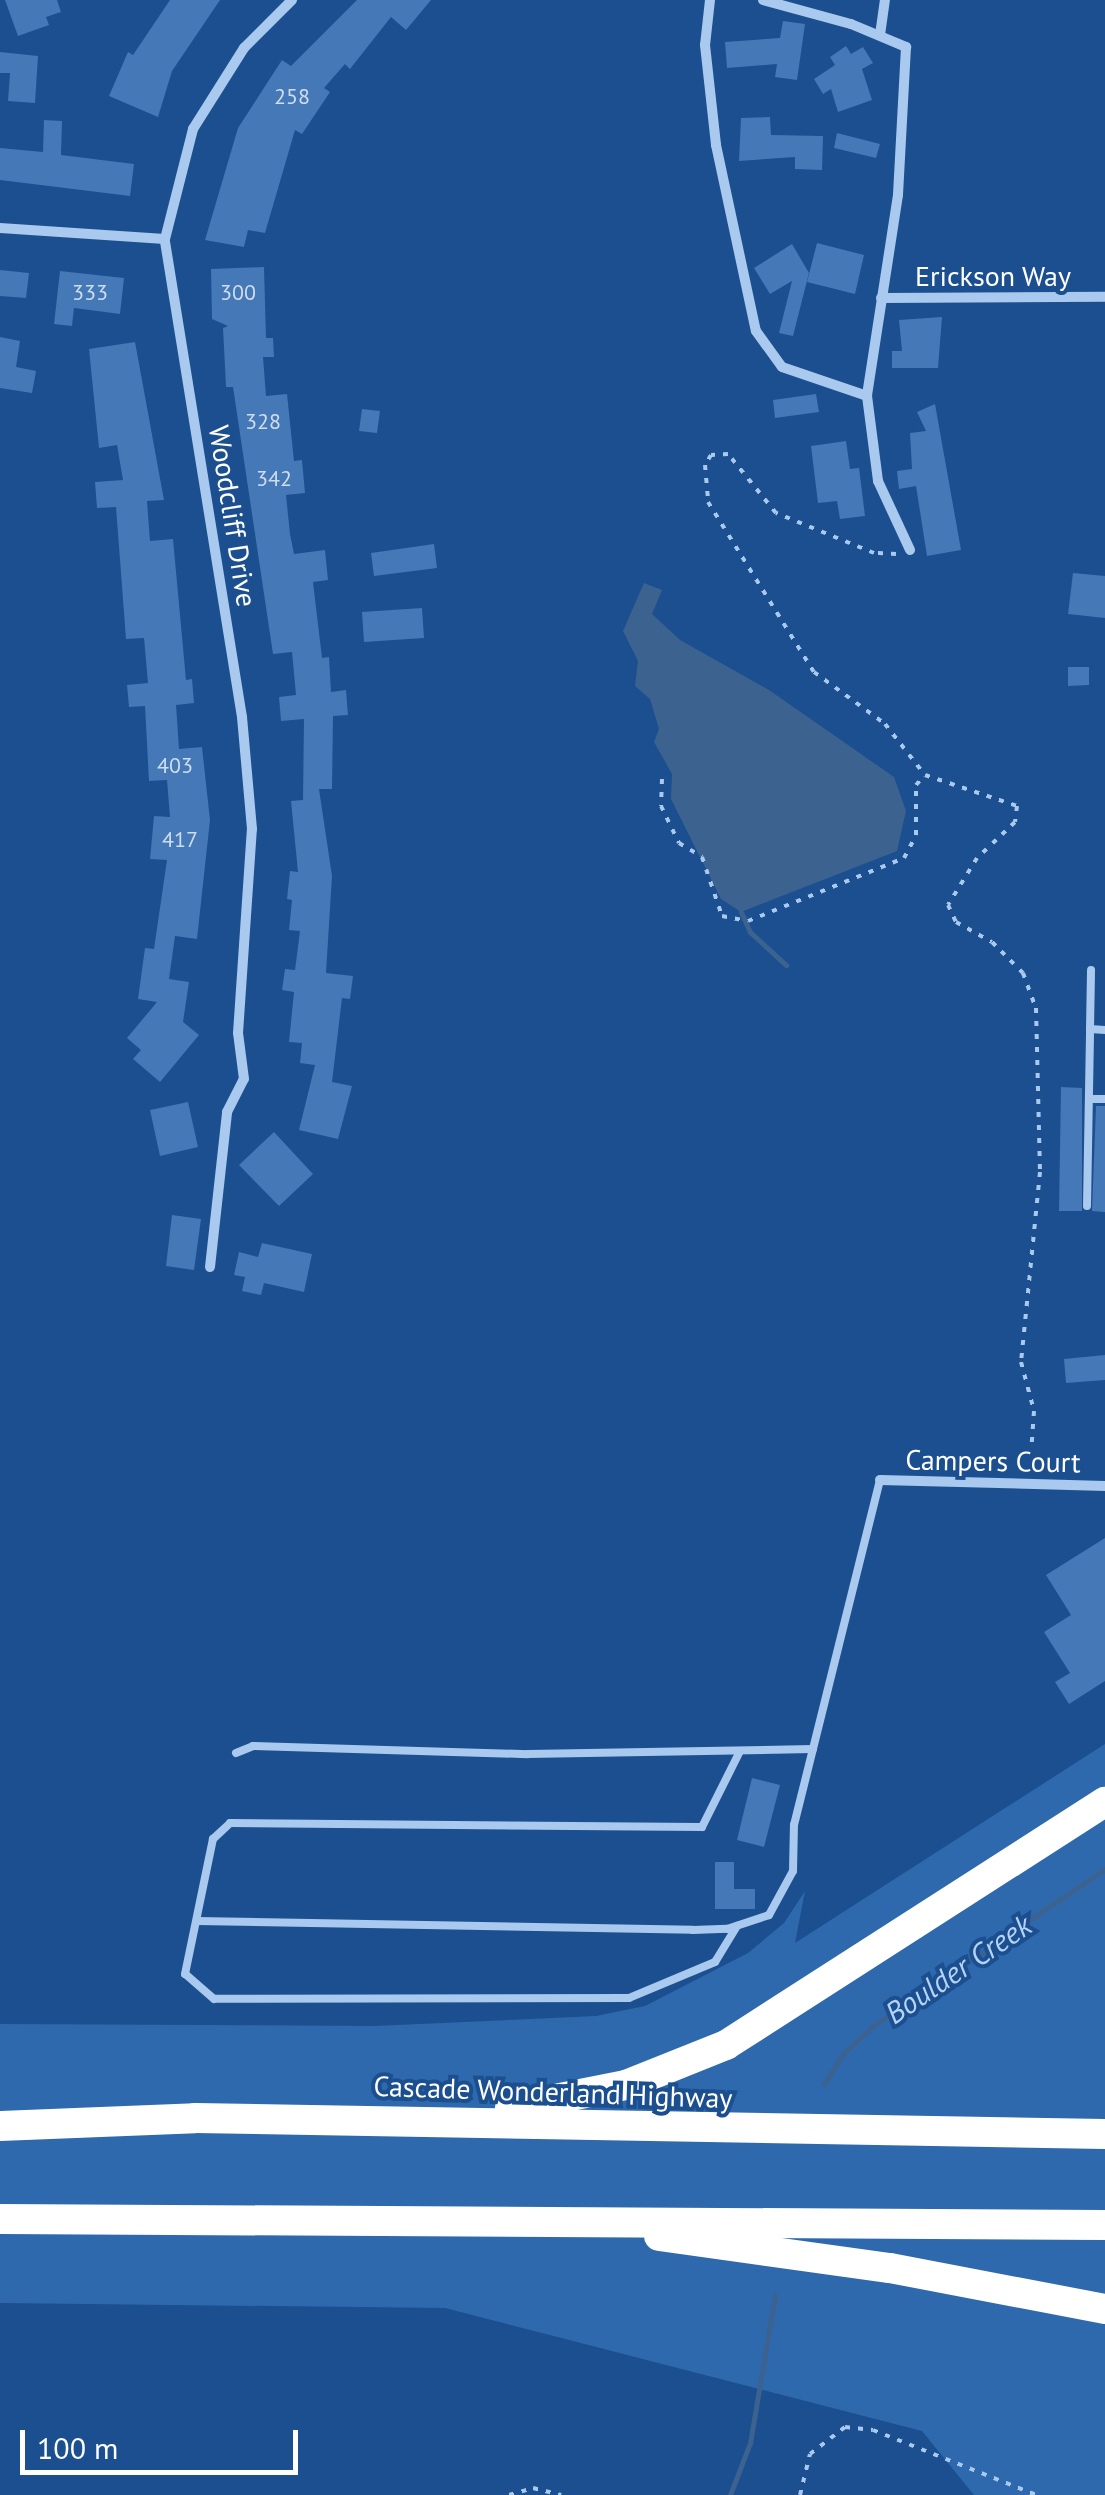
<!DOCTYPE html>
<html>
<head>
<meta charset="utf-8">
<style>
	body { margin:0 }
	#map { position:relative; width:1105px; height:2495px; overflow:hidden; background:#1b4f8f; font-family:"PT Sans",sans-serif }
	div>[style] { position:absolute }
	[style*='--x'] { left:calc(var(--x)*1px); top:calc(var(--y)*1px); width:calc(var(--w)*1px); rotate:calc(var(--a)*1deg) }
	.green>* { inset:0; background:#2e69ad }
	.water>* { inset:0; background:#3c6290 }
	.stream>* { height:5px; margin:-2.5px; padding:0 2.5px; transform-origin:2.5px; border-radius:2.5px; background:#3c6290 }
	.building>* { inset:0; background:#4478b7 }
	.path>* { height:4px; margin-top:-2px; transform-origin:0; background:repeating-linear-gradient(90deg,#a9c9ee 0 5px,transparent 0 13px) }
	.lane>* { height:8px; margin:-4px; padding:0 4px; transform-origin:4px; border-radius:4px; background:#a9c9ee }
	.street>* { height:10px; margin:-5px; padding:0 5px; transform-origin:5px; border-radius:5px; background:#a9c9ee }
	.highway>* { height:30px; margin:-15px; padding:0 15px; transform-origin:15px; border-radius:15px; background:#fff }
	span { translate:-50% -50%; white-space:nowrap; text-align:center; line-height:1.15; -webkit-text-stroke:8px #1b4f8f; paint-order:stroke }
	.number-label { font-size:22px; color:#d0dded }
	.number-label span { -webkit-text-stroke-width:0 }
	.street-label { font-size:28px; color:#fff }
	.water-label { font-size:30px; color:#b5d3f5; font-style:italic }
	.scale { position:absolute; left:20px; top:2430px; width:278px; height:45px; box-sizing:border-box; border:5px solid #fff; border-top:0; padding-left:12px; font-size:30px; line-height:35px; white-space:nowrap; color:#fff; -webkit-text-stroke:8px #1b4f8f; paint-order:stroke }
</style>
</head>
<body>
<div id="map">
	<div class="green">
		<div style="clip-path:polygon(1105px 1744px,1105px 2495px,974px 2495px,922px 2431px,445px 2308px,0 2303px,0 2024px,375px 2026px,596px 2016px,645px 2006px,748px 1953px,784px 1923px,805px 1891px,795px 1943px)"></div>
	</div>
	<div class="water">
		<div style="clip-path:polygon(644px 583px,662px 590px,652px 614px,680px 640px,769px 690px,894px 777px,906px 811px,897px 851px,741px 912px,721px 899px,671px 799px,672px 774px,654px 742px,659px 729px,650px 699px,635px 686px,638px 661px,623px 631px)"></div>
	</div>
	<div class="stream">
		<div style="--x:741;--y:912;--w:22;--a:66"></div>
		<div style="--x:750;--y:932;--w:49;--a:42.5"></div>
		<div style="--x:824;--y:2084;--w:36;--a:-58"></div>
		<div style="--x:843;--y:2054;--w:41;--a:-43"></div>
		<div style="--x:873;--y:2026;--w:280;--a:-34.1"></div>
		<div style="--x:730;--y:2495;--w:56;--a:-69"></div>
		<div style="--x:750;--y:2443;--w:150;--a:-80.4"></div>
	</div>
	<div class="building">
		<div style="clip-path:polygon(5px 0,57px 0,61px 12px,46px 17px,49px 25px,18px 36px)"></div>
		<div style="clip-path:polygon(170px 0,220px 0,172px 71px,158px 117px,109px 96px,128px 52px,133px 55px)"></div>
		<div style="clip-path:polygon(357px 0,431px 0,406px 30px,391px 17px,350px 69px,345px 64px,324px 88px,330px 92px,302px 134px,295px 130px,265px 233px,248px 230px,244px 247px,205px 240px,238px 128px,282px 60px,291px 66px)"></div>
		<div style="clip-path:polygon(783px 21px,805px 24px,797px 80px,775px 77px,777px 64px,727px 68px,725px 42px,780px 38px)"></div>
		<div style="clip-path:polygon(846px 46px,851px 54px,863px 47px,873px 63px,862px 69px,872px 100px,838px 112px,831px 89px,823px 94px,814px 79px,835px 65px,830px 57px)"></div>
		<div style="clip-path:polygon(0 52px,38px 56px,35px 103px,8px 101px,10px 73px,0 73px)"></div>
		<div style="clip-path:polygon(770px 117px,771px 135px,823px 136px,822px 170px,795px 169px,795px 157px,739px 161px,741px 118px)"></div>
		<div style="clip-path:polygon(44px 120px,62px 121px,61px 155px,134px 164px,130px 196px,0 180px,0 148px,43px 152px)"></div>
		<div style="clip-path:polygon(837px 133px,880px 144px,876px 158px,834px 148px)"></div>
		<div style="clip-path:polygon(817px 243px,864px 255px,855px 294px,807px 282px)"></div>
		<div style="clip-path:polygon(792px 244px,809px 273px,793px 336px,779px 333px,792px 281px,770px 294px,754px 268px)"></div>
		<div style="clip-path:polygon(264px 267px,266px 338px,273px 338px,274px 357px,263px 357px,266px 396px,287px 394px,294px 461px,302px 460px,305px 493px,286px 495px,290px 534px,294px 554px,325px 550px,328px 580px,313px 582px,322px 658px,329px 657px,331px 692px,346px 690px,348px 715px,333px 716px,332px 789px,319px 789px,332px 876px,326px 973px,353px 976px,350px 999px,342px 998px,332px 1082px,352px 1086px,338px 1139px,299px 1130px,315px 1065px,300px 1063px,302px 1043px,289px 1042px,294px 992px,282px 990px,285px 969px,295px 970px,300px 931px,289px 930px,292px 900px,287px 899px,290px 871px,298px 872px,291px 801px,303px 800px,304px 719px,281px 721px,279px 697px,296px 695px,292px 652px,273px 654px,233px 387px,226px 387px,223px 328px,228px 326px,212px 319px,211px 269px)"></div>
		<div style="clip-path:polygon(0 270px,29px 273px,26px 298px,0 296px)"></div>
		<div style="clip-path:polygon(60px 271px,124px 278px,120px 314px,74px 308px,72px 326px,54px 324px)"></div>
		<div style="clip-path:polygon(942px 317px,938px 368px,892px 368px,892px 351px,902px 351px,899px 320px)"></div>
		<div style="clip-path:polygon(0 337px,20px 341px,16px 367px,36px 371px,32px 393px,0 388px)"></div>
		<div style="clip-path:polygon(135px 342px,164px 500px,147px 501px,150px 541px,173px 539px,186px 680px,192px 679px,194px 703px,176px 705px,179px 749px,202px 747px,210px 820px,197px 939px,175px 936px,169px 979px,189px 982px,183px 1022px,199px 1035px,160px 1082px,133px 1059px,141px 1050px,127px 1038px,157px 1002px,138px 999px,145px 948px,154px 949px,167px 860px,150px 859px,154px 816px,170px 817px,167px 780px,149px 781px,145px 706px,129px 707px,127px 685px,148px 683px,144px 638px,126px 639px,116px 507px,97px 508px,95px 482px,123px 480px,117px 445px,99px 448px,89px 349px)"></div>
		<div style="clip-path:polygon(816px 394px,819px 412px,775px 418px,773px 400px)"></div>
		<div style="clip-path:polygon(935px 404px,961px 550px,927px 556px,916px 486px,899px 489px,897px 471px,912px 469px,910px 433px,926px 431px,917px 412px)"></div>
		<div style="clip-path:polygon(362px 409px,380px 411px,377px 433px,359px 431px)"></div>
		<div style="clip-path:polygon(846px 441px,850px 469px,859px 468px,865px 516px,840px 519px,837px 501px,818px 503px,811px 446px)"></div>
		<div style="clip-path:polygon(434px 544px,437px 568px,374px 576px,371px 553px)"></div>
		<div style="clip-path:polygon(1073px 573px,1105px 576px,1105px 618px,1068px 614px)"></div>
		<div style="clip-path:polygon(422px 608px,424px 638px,364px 642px,362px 612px)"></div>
		<div style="clip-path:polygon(1068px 667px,1089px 667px,1089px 685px,1068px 686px)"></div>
		<div style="clip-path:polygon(1061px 1087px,1082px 1088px,1082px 1211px,1059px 1211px)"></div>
		<div style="clip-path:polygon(188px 1102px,198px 1147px,160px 1156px,150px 1110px)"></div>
		<div style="clip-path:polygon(1096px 1106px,1105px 1106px,1105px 1212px,1092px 1211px)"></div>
		<div style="clip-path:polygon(274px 1132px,313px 1174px,279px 1206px,239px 1165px)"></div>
		<div style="clip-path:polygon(172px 1215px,201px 1219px,194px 1270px,166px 1266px)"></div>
		<div style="clip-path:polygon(262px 1243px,312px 1254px,304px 1292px,264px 1283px,261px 1295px,242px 1291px,245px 1277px,234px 1275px,239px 1252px,258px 1257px)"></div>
		<div style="clip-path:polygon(1105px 1355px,1105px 1380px,1066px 1383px,1064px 1359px)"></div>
		<div style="clip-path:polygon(1105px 1538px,1105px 1681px,1069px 1704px,1055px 1682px,1070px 1673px,1044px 1632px,1071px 1615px,1046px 1575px)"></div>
		<div style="clip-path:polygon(752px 1778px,780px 1785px,764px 1847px,737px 1840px)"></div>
		<div style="clip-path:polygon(715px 1862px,734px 1862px,734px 1889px,755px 1889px,755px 1909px,715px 1909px)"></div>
	</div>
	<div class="path">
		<div style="--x:896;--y:554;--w:22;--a:-177"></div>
		<div style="--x:874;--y:553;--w:106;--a:-157.8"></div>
		<div style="--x:776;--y:513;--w:76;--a:-129.1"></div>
		<div style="--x:728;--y:454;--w:17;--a:177"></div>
		<div style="--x:711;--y:455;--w:12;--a:121"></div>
		<div style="--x:705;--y:465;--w:37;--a:85"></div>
		<div style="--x:708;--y:502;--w:200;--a:58.1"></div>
		<div style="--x:814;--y:672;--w:88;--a:36.2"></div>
		<div style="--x:885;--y:724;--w:65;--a:51.9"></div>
		<div style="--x:925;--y:775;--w:97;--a:18.6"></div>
		<div style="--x:1017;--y:806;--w:16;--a:97"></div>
		<div style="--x:1015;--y:822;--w:52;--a:136.5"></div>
		<div style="--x:977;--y:858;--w:55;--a:121.7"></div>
		<div style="--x:948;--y:905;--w:19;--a:65"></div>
		<div style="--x:956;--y:922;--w:41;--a:29.1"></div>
		<div style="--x:992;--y:942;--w:44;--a:45"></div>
		<div style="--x:1023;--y:973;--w:37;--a:70"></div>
		<div style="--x:1036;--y:1008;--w:164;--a:88.6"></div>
		<div style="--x:1040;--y:1172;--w:191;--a:95.7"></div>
		<div style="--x:1021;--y:1362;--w:51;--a:75.1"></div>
		<div style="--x:1034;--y:1411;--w:57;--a:94"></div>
		<div style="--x:662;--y:779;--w:27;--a:92"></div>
		<div style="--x:661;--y:806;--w:41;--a:64.1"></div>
		<div style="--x:679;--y:843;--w:27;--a:31"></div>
		<div style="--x:702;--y:857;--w:62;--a:71.3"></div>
		<div style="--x:722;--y:916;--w:26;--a:11"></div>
		<div style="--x:748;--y:921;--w:168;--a:-22"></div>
		<div style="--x:904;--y:858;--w:26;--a:-62"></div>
		<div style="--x:916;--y:835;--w:50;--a:-90"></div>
		<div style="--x:916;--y:785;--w:13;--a:-48"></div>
		<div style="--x:509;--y:2495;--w:25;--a:-16"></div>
		<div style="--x:533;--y:2488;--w:29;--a:14"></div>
		<div style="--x:800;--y:2495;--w:42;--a:-76.3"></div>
		<div style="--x:810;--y:2454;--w:44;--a:-37.6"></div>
		<div style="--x:845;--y:2427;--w:28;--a:6"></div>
		<div style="--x:873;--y:2430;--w:175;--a:21.7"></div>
	</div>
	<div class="lane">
		<div style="--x:1090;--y:1029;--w:59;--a:-89"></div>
		<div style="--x:1089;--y:1099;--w:16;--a:0"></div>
		<div style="--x:1087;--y:1206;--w:177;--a:-89"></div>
		<div style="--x:1090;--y:1029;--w:15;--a:4"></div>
		<div style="--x:236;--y:1753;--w:18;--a:-22"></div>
		<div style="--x:253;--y:1746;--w:275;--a:1.7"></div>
		<div style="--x:528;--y:1754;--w:285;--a:-1"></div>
		<div style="--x:197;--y:1921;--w:496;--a:1"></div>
		<div style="--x:693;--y:1930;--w:34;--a:-2"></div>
		<div style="--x:727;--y:1929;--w:44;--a:-18.4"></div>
		<div style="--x:769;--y:1915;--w:50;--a:-61.4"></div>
		<div style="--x:793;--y:1871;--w:46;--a:-88.8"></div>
		<div style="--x:794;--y:1825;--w:356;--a:-76"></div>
		<div style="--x:737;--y:1926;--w:42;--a:121.4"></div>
		<div style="--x:715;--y:1962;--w:93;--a:157.3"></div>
		<div style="--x:629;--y:1998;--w:415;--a:179.9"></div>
		<div style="--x:214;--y:1999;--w:38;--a:-139"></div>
		<div style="--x:185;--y:1974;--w:138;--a:-78.3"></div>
		<div style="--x:213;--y:1839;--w:23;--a:-43"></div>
		<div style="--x:230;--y:1823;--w:472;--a:0.5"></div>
		<div style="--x:702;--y:1827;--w:83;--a:-63.4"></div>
	</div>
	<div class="street">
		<div style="--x:710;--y:0;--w:45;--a:96.3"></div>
		<div style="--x:705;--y:45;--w:101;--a:83.7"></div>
		<div style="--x:716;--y:145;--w:190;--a:77.9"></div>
		<div style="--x:756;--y:331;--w:44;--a:54.2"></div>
		<div style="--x:782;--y:367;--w:90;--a:18.8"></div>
		<div style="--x:763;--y:0;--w:91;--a:15.3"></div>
		<div style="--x:851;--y:24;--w:60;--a:22.7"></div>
		<div style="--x:906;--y:47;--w:148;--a:93.1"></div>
		<div style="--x:898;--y:195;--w:203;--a:98.8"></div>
		<div style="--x:867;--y:396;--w:86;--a:82.6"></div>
		<div style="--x:878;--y:481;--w:76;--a:65.1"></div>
		<div style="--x:880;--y:35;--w:35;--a:-82"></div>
		<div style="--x:0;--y:228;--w:165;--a:3.8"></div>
		<div style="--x:881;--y:298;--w:224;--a:-0.3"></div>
		<div style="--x:210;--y:1267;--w:156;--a:-83.7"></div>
		<div style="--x:227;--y:1112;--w:37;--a:-63"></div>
		<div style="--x:244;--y:1079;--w:46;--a:-97.4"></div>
		<div style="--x:238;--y:1033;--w:204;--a:-86.1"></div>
		<div style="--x:252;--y:829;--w:112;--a:-95.1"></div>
		<div style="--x:242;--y:717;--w:484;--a:-99.2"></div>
		<div style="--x:165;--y:239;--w:114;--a:-75.7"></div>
		<div style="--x:193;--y:129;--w:96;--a:-57.8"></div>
		<div style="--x:244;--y:48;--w:68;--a:-45"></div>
		<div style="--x:880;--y:1480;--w:225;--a:1.5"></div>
	</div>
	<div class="highway">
		<div style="--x:510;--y:2108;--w:118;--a:-11.2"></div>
		<div style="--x:626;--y:2085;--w:108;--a:-21.8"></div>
		<div style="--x:726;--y:2045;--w:450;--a:-32.7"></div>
		<div style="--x:0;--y:2126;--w:195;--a:-2.3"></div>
		<div style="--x:195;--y:2118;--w:910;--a:1.01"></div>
		<div style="--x:0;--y:2219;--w:1105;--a:0.31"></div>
		<div style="--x:659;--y:2236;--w:233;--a:7.9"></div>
		<div style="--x:890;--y:2268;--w:219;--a:10.8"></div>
	</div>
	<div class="number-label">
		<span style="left:292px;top:97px">258</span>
		<span style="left:90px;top:293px">333</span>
		<span style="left:238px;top:293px">300</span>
		<span style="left:263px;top:422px">328</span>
		<span style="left:274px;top:479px">342</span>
		<span style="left:175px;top:766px">403</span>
		<span style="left:180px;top:840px">417</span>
	</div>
	<div class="street-label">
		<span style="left:993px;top:276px">Erickson Way</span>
		<span style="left:233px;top:516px;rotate:81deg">Woodcliff Drive</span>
		<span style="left:993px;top:1461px;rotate:1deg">Campers Court</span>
		<span style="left:553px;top:2092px;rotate:2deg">Cascade Wonderland Highway</span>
	</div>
	<div class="water-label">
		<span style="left:958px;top:1969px;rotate:-34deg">Boulder Creek</span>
	</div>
	<div class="scale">100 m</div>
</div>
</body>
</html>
